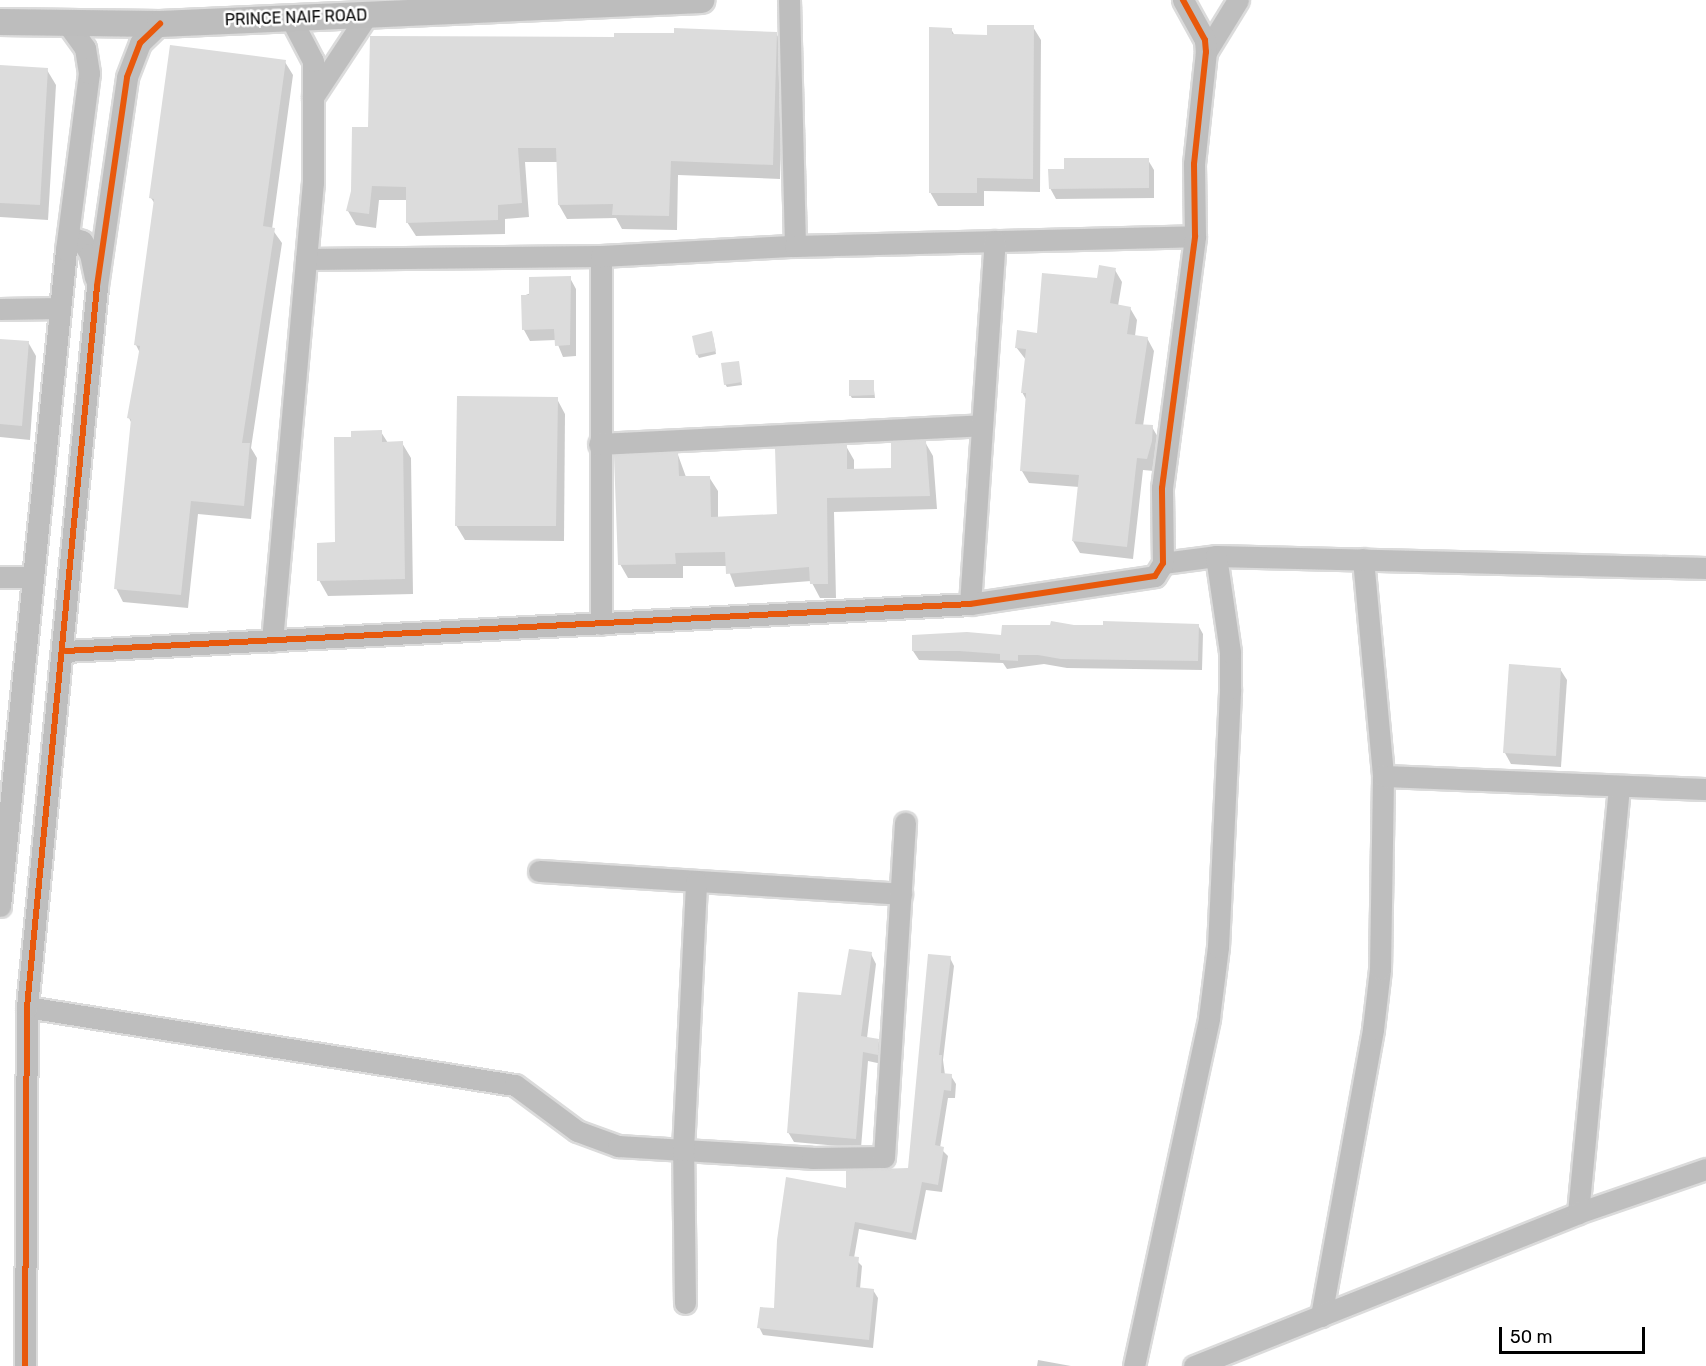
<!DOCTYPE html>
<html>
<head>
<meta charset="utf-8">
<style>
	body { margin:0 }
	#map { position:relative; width:1706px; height:1366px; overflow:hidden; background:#fff; font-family:Rubik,sans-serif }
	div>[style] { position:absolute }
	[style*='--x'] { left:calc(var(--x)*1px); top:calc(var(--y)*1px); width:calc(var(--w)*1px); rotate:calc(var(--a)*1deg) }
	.shadow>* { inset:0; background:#0003 }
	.building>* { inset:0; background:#dcdcdc }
	.roads { filter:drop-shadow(2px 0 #dbdbdb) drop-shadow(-2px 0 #dbdbdb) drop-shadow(0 2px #dbdbdb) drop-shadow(0 -2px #dbdbdb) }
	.minor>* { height:21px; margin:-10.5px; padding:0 10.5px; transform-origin:10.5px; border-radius:10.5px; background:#bebebe }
	.major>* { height:26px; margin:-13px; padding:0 13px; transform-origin:13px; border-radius:13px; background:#bdbdbd }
	.cycleway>* { height:6px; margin:-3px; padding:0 3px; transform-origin:3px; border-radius:3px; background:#e8590c }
	span { translate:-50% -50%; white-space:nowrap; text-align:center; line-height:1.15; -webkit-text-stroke:5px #fff; paint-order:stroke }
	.street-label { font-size:16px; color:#000 }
	.scale { position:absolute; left:1499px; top:1327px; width:146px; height:27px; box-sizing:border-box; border:3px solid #000; border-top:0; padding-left:8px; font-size:18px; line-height:21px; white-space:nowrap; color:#000; -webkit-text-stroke:4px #fff; paint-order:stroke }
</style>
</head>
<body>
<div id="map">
	<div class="shadow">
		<div style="clip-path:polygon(1033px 27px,1041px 40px,1040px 192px,984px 191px,984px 206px,938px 206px,930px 192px,951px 29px,955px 36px,988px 36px)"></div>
		<div style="clip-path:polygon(776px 33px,784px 48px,780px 179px,678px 175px,677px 230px,622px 229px,616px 218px,567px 219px,559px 205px,558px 162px,525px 162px,529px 217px,505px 219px,505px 234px,416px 236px,407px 222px,408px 200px,379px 200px,376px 228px,356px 225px,348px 211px,369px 128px,616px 38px)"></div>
		<div style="clip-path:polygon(285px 62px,293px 75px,272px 229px,282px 243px,251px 448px,257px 458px,251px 519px,198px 514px,188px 608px,123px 602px,116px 588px,132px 424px,129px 418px,140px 353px,136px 345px,155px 204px,151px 198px)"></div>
		<div style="clip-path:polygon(0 67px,47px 70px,56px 85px,48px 220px,0 217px)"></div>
		<div style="clip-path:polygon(1148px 160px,1154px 170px,1154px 198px,1056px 199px,1050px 188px)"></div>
		<div style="clip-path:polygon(1115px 270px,1122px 282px,1118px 306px,1130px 308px,1137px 320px,1135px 336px,1147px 338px,1154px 351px,1143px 426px,1152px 427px,1159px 439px,1154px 471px,1143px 470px,1133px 559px,1080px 553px,1073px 541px,1079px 487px,1029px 483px,1022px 471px,1027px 401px,1022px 392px,1026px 360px,1016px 347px,1039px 335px,1098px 280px)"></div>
		<div style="clip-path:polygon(570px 278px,576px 289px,576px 356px,563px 357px,556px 340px,530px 341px,524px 330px,523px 296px)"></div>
		<div style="clip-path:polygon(713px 336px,716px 354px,699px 358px,697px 354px)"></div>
		<div style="clip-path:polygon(0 340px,28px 342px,36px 356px,30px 440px,0 437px)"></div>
		<div style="clip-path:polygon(738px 362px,742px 385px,727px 387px,725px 384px)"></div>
		<div style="clip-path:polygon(873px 382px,875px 398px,852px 398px,850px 395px)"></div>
		<div style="clip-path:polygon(557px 399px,565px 414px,564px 541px,465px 540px,456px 525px)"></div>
		<div style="clip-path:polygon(381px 432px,388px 443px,402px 443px,411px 458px,413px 594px,328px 596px,319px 580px,336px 544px,352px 438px)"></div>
		<div style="clip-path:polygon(925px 442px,933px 456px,937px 509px,834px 512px,836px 598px,820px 598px,811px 581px,735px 587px,727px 566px,683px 566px,683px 578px,628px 578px,620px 564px,678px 455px,686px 477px,709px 477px,718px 491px,718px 518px,778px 515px,846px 446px,854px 460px,854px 470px,893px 469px)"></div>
		<div style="clip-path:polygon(1198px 625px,1203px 634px,1202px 670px,1067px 668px,1044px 664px,1007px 669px,1003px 663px,919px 660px,913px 651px,1074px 626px)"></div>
		<div style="clip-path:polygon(1560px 669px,1567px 680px,1561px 767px,1511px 764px,1505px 753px)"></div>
		<div style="clip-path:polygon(871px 954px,876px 964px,867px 1038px,878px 1041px,883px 1050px,882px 1064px,868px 1061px,861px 1148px,794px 1142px,788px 1132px,842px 997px)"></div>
		<div style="clip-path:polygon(950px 958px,954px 966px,943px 1060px,945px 1075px,951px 1076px,956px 1084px,955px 1098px,948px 1098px,940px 1148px,948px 1156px,942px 1192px,926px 1190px,916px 1240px,859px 1229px,854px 1258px,862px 1266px,860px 1289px,873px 1290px,878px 1298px,873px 1348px,763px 1335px,759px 1327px,775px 1310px,847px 1190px,909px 1170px)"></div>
		<div style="clip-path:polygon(1038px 1360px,1071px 1366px,1037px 1366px)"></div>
	</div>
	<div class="building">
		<div style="clip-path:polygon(987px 25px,1034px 25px,1033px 179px,977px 178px,977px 193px,929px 193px,929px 27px,952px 28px,952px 34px,987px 35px)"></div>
		<div style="clip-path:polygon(674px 28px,777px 32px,773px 165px,671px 161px,669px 216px,612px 215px,613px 204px,558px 205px,556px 148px,518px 148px,522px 203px,498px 205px,498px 220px,406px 223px,406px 187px,372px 186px,369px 214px,346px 211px,351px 191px,352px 127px,368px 127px,370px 36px,614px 37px,614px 33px,674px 33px)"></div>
		<div style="clip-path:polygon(170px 45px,286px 60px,263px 226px,275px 228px,242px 443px,250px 443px,244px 506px,191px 501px,181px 595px,114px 589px,131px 419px,127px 418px,140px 346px,134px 345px,154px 199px,149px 198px)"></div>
		<div style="clip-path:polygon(0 65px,48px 68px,40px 205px,0 203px)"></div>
		<div style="clip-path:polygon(1064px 158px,1149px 158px,1149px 188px,1049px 189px,1048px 169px,1064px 169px)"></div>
		<div style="clip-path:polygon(1099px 265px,1116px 268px,1110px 303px,1131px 307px,1127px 334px,1148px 337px,1135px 424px,1153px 425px,1152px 441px,1147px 459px,1137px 458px,1127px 547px,1072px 541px,1079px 475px,1020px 471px,1026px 393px,1021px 393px,1026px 349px,1015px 348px,1017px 330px,1037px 333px,1042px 273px,1097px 278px)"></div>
		<div style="clip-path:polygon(571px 276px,570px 345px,555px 346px,554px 329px,522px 330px,521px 295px,529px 295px,529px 277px)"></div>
		<div style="clip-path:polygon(712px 331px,716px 351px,696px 355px,692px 336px)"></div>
		<div style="clip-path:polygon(0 339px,29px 341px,22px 426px,0 424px)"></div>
		<div style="clip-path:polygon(739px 361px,742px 382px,724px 385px,721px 363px)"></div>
		<div style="clip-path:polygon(849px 380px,874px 380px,874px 395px,849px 396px)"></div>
		<div style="clip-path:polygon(457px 396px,558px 397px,556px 526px,455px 526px)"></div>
		<div style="clip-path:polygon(382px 430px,382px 442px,403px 441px,405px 579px,317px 581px,317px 543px,335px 542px,334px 437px,351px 437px,351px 431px)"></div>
		<div style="clip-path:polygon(926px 441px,930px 496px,827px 498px,828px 584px,810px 584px,809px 567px,726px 574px,725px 552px,675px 553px,676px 564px,618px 565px,614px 456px,678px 453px,679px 476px,710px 476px,711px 517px,777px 514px,775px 448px,847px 444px,847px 469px,891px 468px,891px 442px)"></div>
		<div style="clip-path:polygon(1051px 621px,1074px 625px,1103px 625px,1103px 621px,1199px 624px,1198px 661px,1061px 659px,1038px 655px,1018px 655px,1018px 661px,1000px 660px,1000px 654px,959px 651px,912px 651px,912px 635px,967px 632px,1001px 635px,1002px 625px,1050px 625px)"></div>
		<div style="clip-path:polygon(1509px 664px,1561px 668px,1556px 756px,1503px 753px)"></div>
		<div style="clip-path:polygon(849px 949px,872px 952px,861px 1036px,879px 1039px,878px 1055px,863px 1052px,856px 1139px,787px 1133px,798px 992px,841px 995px)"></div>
		<div style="clip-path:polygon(928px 954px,951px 956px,939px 1055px,942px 1055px,941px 1073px,952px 1074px,951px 1091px,944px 1090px,935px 1145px,944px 1147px,938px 1185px,922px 1182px,912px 1233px,855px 1222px,849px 1256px,859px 1257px,856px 1287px,874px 1289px,869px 1340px,757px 1328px,760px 1307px,774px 1308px,777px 1240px,786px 1177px,846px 1188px,846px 1170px,908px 1168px)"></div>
	</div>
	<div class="roads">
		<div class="minor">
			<div style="--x:789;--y:0;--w:246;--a:88.6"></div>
			<div style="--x:1206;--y:52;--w:61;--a:-58.4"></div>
			<div style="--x:313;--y:97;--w:98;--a:-56.6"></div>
			<div style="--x:68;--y:236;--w:15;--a:20"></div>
			<div style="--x:82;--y:241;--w:15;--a:58"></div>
			<div style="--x:90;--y:254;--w:24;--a:78"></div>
			<div style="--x:601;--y:256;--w:368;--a:90"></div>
			<div style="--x:306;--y:259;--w:295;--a:-0.6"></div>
			<div style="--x:601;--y:256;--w:194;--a:-3"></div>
			<div style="--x:795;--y:246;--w:400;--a:-1.4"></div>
			<div style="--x:0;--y:309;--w:60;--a:-1"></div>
			<div style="--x:599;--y:444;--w:383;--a:-2.8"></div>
			<div style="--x:1363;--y:559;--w:218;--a:84.7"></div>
			<div style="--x:1163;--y:563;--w:53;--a:-7.5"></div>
			<div style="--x:1216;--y:556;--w:490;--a:1.4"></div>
			<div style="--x:0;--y:577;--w:32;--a:0"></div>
			<div style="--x:970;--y:604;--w:364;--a:-86.1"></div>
			<div style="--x:272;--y:641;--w:460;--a:-84.9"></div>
			<div style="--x:313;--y:183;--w:122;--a:-90"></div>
			<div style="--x:313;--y:61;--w:50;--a:-117.6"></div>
			<div style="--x:65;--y:651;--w:906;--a:-2.97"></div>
			<div style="--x:970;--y:604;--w:187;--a:-8.6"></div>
			<div style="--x:1155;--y:576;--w:15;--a:-58"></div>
			<div style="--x:1163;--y:563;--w:75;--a:-90.8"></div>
			<div style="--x:1162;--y:488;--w:254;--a:-82.5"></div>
			<div style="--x:1195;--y:236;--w:72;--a:-90.8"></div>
			<div style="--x:1194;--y:164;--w:113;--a:-83.9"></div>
			<div style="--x:1206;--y:52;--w:12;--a:-95"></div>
			<div style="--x:1205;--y:40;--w:46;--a:-118.8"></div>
			<div style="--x:539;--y:871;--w:363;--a:3.6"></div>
			<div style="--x:0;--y:906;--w:659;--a:-84.25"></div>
			<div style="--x:66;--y:250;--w:178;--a:-82.6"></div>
			<div style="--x:89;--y:73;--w:25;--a:-99"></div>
			<div style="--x:85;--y:48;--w:32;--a:-126"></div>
			<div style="--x:27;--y:1007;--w:494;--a:9.1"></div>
			<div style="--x:515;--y:1085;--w:77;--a:36.6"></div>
			<div style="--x:577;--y:1131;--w:44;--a:20.1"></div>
			<div style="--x:618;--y:1146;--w:194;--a:3.5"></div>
			<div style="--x:812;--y:1158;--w:72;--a:-0.8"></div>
			<div style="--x:884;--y:1157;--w:335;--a:-86.4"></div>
			<div style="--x:1578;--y:1213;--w:428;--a:-84.5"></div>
			<div style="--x:685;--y:1303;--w:153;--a:-90.7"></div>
			<div style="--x:683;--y:1150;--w:269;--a:-87.2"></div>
			<div style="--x:1321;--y:1316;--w:292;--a:-79.7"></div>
			<div style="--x:1373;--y:1029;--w:60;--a:-83.3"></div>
			<div style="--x:1380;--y:969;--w:193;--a:-89.1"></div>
			<div style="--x:1383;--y:776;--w:323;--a:2.3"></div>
			<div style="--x:25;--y:1366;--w:359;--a:-89.7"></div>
			<div style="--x:27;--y:1007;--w:724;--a:-84.45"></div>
			<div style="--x:97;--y:286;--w:211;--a:-81.8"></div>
			<div style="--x:127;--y:77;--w:36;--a:-69"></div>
			<div style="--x:140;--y:43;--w:28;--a:-44"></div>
			<div style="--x:1134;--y:1366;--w:356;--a:-77.8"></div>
			<div style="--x:1209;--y:1018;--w:72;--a:-82.8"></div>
			<div style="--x:1218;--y:947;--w:259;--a:-87.3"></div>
			<div style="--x:1230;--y:688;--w:36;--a:-90"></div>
			<div style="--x:1230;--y:652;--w:97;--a:-98.3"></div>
			<div style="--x:1194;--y:1366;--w:413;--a:-21.7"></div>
			<div style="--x:1578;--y:1213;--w:135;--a:-19"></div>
		</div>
		<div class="major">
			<div style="--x:0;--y:22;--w:160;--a:0.7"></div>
			<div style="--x:160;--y:24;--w:542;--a:-2.54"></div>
		</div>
	</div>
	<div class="cycleway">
		<div style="--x:65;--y:651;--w:906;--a:-2.97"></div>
		<div style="--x:970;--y:604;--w:187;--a:-8.6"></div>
		<div style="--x:1155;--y:576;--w:15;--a:-58"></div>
		<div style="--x:1163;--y:563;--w:75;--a:-90.8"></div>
		<div style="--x:1162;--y:488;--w:254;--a:-82.5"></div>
		<div style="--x:1195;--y:236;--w:72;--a:-90.8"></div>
		<div style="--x:1194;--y:164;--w:113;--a:-83.9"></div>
		<div style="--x:1206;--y:52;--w:12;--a:-95"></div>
		<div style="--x:1205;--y:40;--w:46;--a:-118.8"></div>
		<div style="--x:25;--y:1366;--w:359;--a:-89.7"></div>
		<div style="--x:27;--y:1007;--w:724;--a:-84.45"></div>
		<div style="--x:97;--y:286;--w:211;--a:-81.8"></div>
		<div style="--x:127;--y:77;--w:36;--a:-69"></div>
		<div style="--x:140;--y:43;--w:28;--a:-44"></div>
	</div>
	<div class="street-label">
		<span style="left:296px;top:18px;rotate:-2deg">PRINCE NAIF ROAD</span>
	</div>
	<div class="scale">50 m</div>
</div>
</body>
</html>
